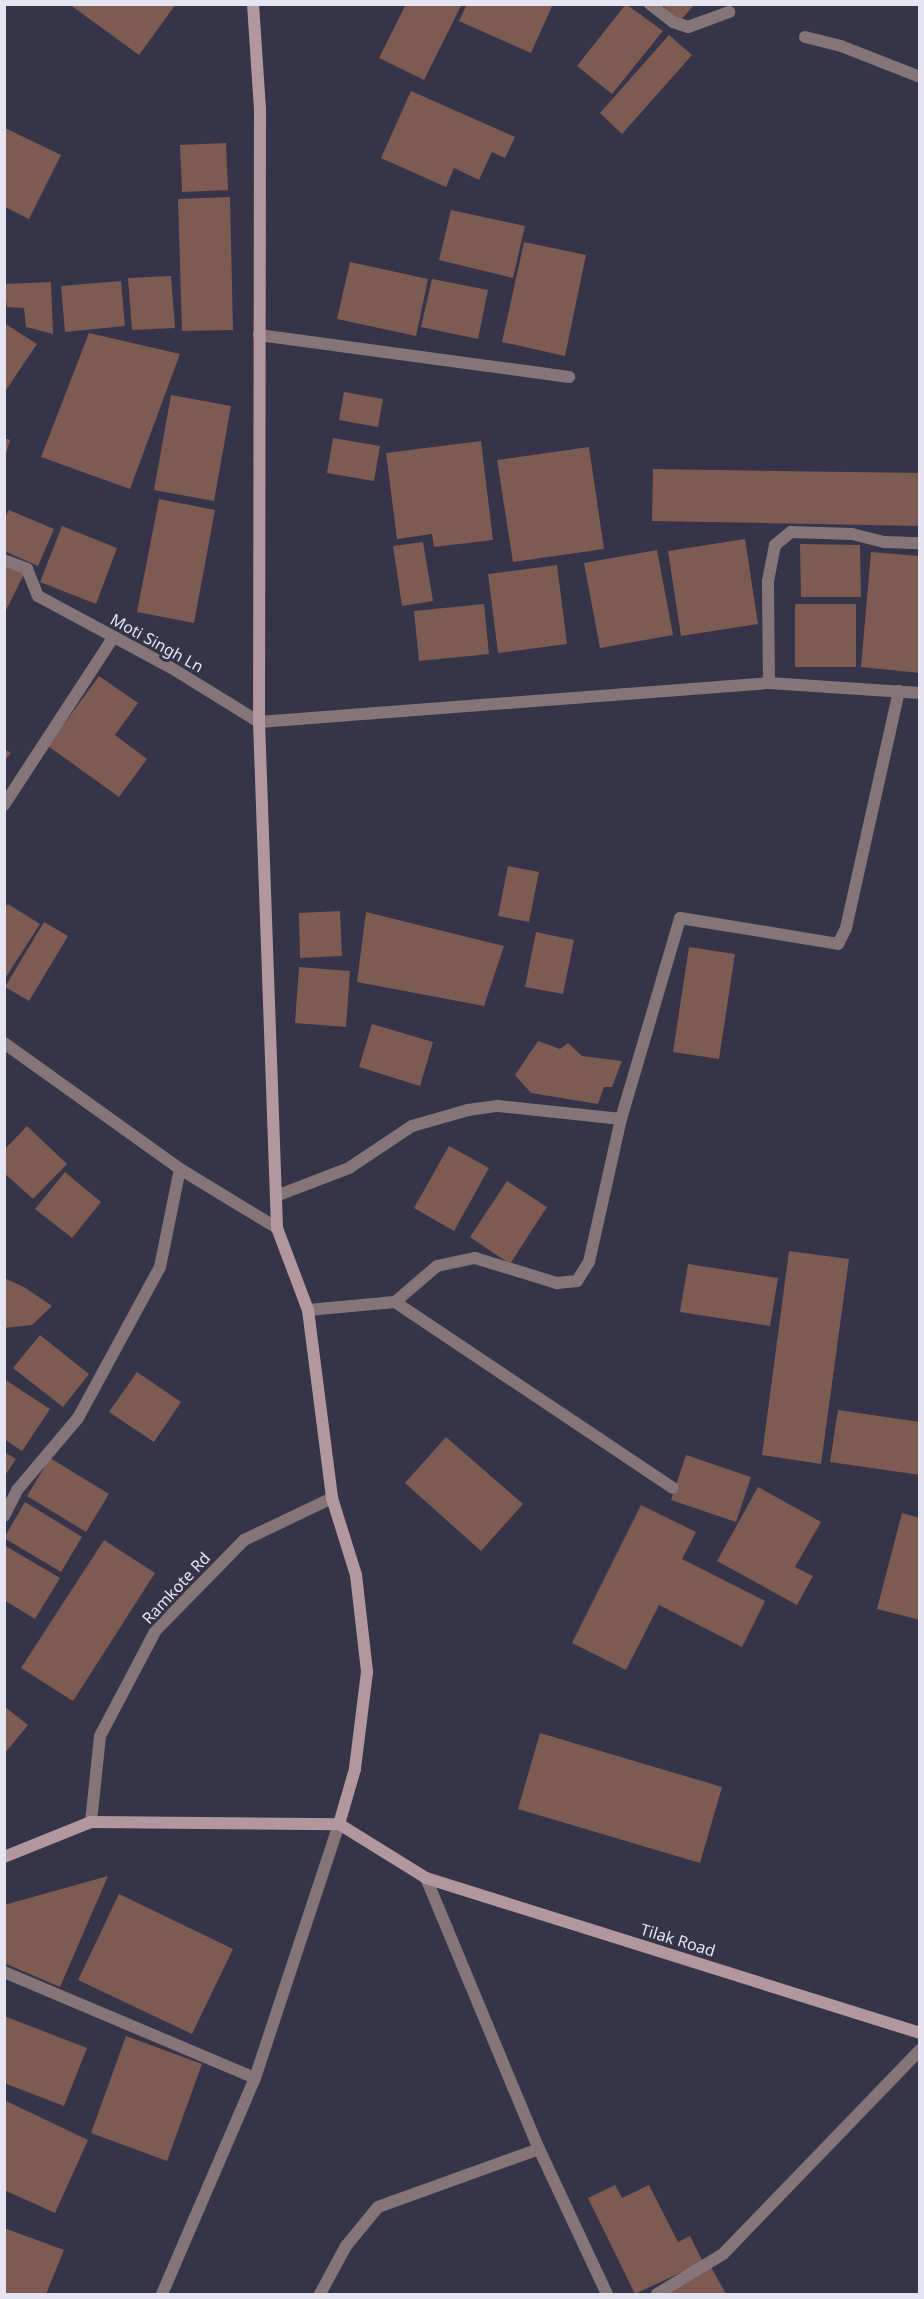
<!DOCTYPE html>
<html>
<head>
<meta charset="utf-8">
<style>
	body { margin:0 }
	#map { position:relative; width:924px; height:2299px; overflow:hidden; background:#353448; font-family:"Noto Sans",sans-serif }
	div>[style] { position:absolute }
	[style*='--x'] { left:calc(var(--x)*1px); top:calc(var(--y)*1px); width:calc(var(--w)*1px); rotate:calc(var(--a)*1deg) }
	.building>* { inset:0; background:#7d5b52 }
	.minor>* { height:12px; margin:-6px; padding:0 6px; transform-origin:6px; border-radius:6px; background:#857579 }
	.tertiary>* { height:12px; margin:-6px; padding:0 6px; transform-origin:6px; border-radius:6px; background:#857579 }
	.secondary>* { height:12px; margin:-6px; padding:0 6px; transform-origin:6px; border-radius:6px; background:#b2989e }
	span { translate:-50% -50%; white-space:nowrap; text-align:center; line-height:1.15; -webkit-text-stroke:6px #353448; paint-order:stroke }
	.street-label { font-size:16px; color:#e5e4f1 }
	.frame { position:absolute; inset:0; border:6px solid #e5e4f1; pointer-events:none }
</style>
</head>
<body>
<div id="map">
	<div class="building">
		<div style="clip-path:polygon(69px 4px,176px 4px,139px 55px)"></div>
		<div style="clip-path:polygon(406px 4px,462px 4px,424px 80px,379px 58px)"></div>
		<div style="clip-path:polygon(467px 4px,553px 4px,531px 53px,459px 21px)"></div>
		<div style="clip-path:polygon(626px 4px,663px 31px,612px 94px,577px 66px)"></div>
		<div style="clip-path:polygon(661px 4px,695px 4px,680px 21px)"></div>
		<div style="clip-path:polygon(669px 35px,692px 55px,622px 134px,600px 113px)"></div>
		<div style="clip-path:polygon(411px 91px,515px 137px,505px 158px,492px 152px,479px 180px,454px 168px,446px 187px,381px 158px)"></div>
		<div style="clip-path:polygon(5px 128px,61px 155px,29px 219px,5px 207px)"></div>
		<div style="clip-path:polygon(226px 143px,228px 190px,182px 192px,180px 145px)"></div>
		<div style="clip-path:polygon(230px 197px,233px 330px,182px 331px,178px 199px)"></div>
		<div style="clip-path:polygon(451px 210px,525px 226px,513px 278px,439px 260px)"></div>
		<div style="clip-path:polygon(524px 242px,586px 255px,565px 356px,502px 342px)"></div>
		<div style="clip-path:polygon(350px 262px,428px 279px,416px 336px,337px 319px)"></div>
		<div style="clip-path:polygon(171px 276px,175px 328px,132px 330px,128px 278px)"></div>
		<div style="clip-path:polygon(432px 279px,488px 290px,478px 339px,421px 327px)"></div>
		<div style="clip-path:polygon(121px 281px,125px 326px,65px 332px,61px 286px)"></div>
		<div style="clip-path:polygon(51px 282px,53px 334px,26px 327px,24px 308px,7px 307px,4px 284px)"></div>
		<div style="clip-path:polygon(4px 323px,37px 344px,4px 393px)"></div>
		<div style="clip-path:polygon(89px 333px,180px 354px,130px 489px,41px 457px)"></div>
		<div style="clip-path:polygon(344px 392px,383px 399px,378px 427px,339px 420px)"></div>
		<div style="clip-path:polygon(171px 395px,231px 406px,214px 501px,154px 490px)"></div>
		<div style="clip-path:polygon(4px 438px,10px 440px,5px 457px,4px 457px)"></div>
		<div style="clip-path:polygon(333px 438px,380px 446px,374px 481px,327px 473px)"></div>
		<div style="clip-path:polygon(481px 441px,493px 540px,434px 547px,432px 534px,397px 539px,386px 453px)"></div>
		<div style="clip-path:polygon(589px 447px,604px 549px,513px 562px,497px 460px)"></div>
		<div style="clip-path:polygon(653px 469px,920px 473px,920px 526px,652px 521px)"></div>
		<div style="clip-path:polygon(159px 499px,215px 510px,194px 623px,137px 612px)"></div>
		<div style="clip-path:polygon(9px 510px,54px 529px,38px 566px,4px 551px,4px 519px)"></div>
		<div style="clip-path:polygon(62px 526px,117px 548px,96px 604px,40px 582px)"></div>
		<div style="clip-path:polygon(745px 539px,758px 624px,681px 636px,668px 551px)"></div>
		<div style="clip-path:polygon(423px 542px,433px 601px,402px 606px,393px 546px)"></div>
		<div style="clip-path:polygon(800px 544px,860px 545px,861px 597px,801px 597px)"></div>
		<div style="clip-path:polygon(657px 550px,673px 635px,600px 648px,584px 563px)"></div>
		<div style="clip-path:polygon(871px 552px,920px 556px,920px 673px,861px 667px)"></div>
		<div style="clip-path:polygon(4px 564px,24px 574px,4px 614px)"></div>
		<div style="clip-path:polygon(557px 565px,567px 644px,498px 653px,488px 574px)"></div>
		<div style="clip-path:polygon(484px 604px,489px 654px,419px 661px,414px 611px)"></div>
		<div style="clip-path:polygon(795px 604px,856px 604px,856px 667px,795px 667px)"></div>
		<div style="clip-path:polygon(99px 676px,138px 703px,115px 735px,147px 759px,119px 797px,48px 746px)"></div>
		<div style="clip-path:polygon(4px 749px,11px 753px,4px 761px)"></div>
		<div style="clip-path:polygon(508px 866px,539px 872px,529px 922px,498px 916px)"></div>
		<div style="clip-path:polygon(8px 904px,40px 924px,4px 980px,4px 909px)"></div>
		<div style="clip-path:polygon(340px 911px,342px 956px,300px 958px,299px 913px)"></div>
		<div style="clip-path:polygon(366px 912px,504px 946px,484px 1006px,357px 982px)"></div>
		<div style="clip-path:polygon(44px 922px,68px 936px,29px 1001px,5px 987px)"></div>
		<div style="clip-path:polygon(536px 932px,574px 940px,563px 994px,525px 987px)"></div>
		<div style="clip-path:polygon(689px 947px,735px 954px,719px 1059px,673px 1052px)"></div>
		<div style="clip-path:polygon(299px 967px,350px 971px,346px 1027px,295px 1023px)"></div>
		<div style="clip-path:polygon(372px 1024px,433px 1042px,420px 1086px,359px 1067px)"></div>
		<div style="clip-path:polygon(538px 1041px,560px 1049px,568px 1043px,582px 1056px,622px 1061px,612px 1087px,604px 1087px,598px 1104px,531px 1093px,515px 1075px)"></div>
		<div style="clip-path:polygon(27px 1126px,67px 1164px,33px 1199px,4px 1173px,4px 1150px)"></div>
		<div style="clip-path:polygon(449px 1146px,489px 1168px,454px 1231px,414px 1208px)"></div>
		<div style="clip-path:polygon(65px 1172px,101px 1202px,72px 1238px,35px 1209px)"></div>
		<div style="clip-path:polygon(507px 1181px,547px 1207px,510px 1264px,470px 1237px)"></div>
		<div style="clip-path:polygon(789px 1251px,849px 1259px,821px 1464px,762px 1455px)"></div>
		<div style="clip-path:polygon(688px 1264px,778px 1278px,770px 1326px,680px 1312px)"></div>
		<div style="clip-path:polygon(4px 1278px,24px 1287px,52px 1306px,32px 1325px,4px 1328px)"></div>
		<div style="clip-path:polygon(40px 1335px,89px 1374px,63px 1407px,13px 1368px)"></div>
		<div style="clip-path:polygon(137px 1372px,181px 1402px,154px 1442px,109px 1412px)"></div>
		<div style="clip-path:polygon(4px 1379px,50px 1409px,22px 1451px,4px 1439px)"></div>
		<div style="clip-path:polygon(838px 1410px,920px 1422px,920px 1475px,830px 1462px)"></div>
		<div style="clip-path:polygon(446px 1437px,523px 1504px,481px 1551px,405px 1483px)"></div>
		<div style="clip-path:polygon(4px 1452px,16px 1459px,4px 1477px)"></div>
		<div style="clip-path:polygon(686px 1455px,751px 1477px,736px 1522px,671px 1500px)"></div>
		<div style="clip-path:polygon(50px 1458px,109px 1494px,86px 1532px,27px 1496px)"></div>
		<div style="clip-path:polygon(758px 1487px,821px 1522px,795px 1567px,813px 1576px,797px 1605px,717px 1561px)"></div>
		<div style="clip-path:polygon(25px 1502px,82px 1537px,61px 1572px,4px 1538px)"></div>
		<div style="clip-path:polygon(641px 1505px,696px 1532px,682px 1559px,765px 1601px,742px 1647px,659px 1605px,626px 1670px,572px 1643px)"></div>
		<div style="clip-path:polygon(902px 1513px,920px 1518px,920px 1620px,877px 1609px)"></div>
		<div style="clip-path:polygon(104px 1540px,155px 1573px,73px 1701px,21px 1668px)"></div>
		<div style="clip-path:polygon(4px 1545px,60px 1578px,35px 1619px,4px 1600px)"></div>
		<div style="clip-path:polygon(5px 1707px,28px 1725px,5px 1753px)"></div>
		<div style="clip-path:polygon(540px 1733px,722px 1787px,700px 1863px,518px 1809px)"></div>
		<div style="clip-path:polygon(108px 1876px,60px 1987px,4px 1963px,4px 1905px)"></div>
		<div style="clip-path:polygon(119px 1894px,233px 1949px,192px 2034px,78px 1980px)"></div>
		<div style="clip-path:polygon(4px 2016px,87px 2048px,64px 2106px,4px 2083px)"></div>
		<div style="clip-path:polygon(126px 2036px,202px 2064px,167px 2161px,91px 2133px)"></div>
		<div style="clip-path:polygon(4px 2100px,88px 2140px,55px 2213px,4px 2190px)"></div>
		<div style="clip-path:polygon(615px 2185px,622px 2198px,649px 2185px,678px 2242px,690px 2236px,703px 2262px,635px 2294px,588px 2198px)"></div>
		<div style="clip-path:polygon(4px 2228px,64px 2250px,46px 2294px,4px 2294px)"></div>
		<div style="clip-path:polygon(711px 2267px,726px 2294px,664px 2294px)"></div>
	</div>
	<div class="minor">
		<div style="--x:650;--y:4;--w:29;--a:38"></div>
		<div style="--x:673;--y:22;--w:16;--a:18"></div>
		<div style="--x:688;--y:27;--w:44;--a:-20.1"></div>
		<div style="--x:805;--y:37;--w:37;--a:14"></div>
		<div style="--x:841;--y:46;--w:85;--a:21.4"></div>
		<div style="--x:259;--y:335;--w:313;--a:7.7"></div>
		<div style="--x:4;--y:560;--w:25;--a:21"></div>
		<div style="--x:27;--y:569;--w:29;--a:68"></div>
		<div style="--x:38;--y:596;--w:150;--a:28.3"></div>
		<div style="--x:170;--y:667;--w:105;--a:31.7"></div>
		<div style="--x:769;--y:683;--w:102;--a:-90.6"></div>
		<div style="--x:768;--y:581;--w:37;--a:-79"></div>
		<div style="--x:775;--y:545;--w:21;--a:-39"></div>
		<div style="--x:791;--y:532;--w:61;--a:1.9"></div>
		<div style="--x:852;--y:534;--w:33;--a:14"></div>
		<div style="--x:884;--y:542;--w:36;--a:2"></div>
		<div style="--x:4;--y:805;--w:199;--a:-56.9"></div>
		<div style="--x:276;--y:1196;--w:78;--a:-21"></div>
		<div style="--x:349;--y:1168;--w:76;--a:-33.7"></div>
		<div style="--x:412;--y:1126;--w:58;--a:-15.9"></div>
		<div style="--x:468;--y:1110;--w:30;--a:-8"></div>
		<div style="--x:498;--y:1106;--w:124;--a:6"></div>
		<div style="--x:395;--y:1302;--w:55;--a:-40.6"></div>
		<div style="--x:437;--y:1266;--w:39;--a:-12"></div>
		<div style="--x:475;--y:1258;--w:86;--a:17"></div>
		<div style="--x:557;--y:1283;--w:20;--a:-6"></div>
		<div style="--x:577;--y:1281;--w:22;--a:-58"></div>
		<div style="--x:589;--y:1262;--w:147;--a:-77.4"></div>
		<div style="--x:621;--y:1119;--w:209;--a:-73.6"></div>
		<div style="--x:680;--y:918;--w:160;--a:9.3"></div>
		<div style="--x:838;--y:944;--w:18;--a:-63"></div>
		<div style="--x:846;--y:928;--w:243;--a:-77.4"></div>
		<div style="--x:308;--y:1310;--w:87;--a:-5.3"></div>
		<div style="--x:395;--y:1302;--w:334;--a:33.8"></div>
		<div style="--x:4;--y:1516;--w:30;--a:-63"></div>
		<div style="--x:18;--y:1489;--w:93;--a:-49.8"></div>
		<div style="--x:78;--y:1418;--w:172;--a:-61.5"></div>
		<div style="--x:160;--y:1267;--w:100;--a:-78.5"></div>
		<div style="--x:91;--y:1822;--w:86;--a:-84"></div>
		<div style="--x:100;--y:1736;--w:120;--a:-62.2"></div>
		<div style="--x:156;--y:1630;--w:126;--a:-45.6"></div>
		<div style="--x:244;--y:1540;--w:98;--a:-25.5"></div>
		<div style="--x:4;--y:1972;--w:272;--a:22.9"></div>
		<div style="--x:320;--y:2294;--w:55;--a:-61.6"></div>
		<div style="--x:346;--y:2246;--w:50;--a:-50.6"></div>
		<div style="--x:378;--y:2207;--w:171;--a:-19.8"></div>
		<div style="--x:657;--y:2294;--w:77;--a:-31.2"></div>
		<div style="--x:723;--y:2254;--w:284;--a:-46"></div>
	</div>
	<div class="tertiary">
		<div style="--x:259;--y:722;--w:511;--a:-4.37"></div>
		<div style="--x:769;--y:683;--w:151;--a:3.8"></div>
		<div style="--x:4;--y:1043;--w:216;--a:35.6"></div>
		<div style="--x:180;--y:1169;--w:114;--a:31.3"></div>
		<div style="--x:426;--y:1878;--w:294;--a:67.4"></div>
		<div style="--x:539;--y:2149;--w:160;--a:64.9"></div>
		<div style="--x:162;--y:2294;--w:235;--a:-66.7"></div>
		<div style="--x:255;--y:2078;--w:268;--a:-71.7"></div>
	</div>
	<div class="secondary">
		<div style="--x:253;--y:4;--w:105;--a:86.2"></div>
		<div style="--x:260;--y:109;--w:613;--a:90.09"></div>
		<div style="--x:259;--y:722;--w:506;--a:87.96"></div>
		<div style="--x:277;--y:1228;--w:88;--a:69.3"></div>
		<div style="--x:308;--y:1310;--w:190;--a:82.7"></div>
		<div style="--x:332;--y:1498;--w:81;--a:72.7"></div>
		<div style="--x:356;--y:1575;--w:98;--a:83.5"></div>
		<div style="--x:367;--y:1672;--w:98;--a:97.1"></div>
		<div style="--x:355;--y:1769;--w:57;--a:106.2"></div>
		<div style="--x:4;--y:1857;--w:94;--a:-21.9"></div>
		<div style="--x:91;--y:1822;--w:248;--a:0.5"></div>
		<div style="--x:339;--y:1824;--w:102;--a:31.8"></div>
		<div style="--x:426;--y:1878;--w:518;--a:17.42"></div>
	</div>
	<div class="street-label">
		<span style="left:157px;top:643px;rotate:29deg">Moti Singh Ln</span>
		<span style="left:176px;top:1588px;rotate:-47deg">Ramkote Rd</span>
		<span style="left:678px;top:1940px;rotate:17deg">Tilak Road</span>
	</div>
	<div class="frame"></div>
</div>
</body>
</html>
